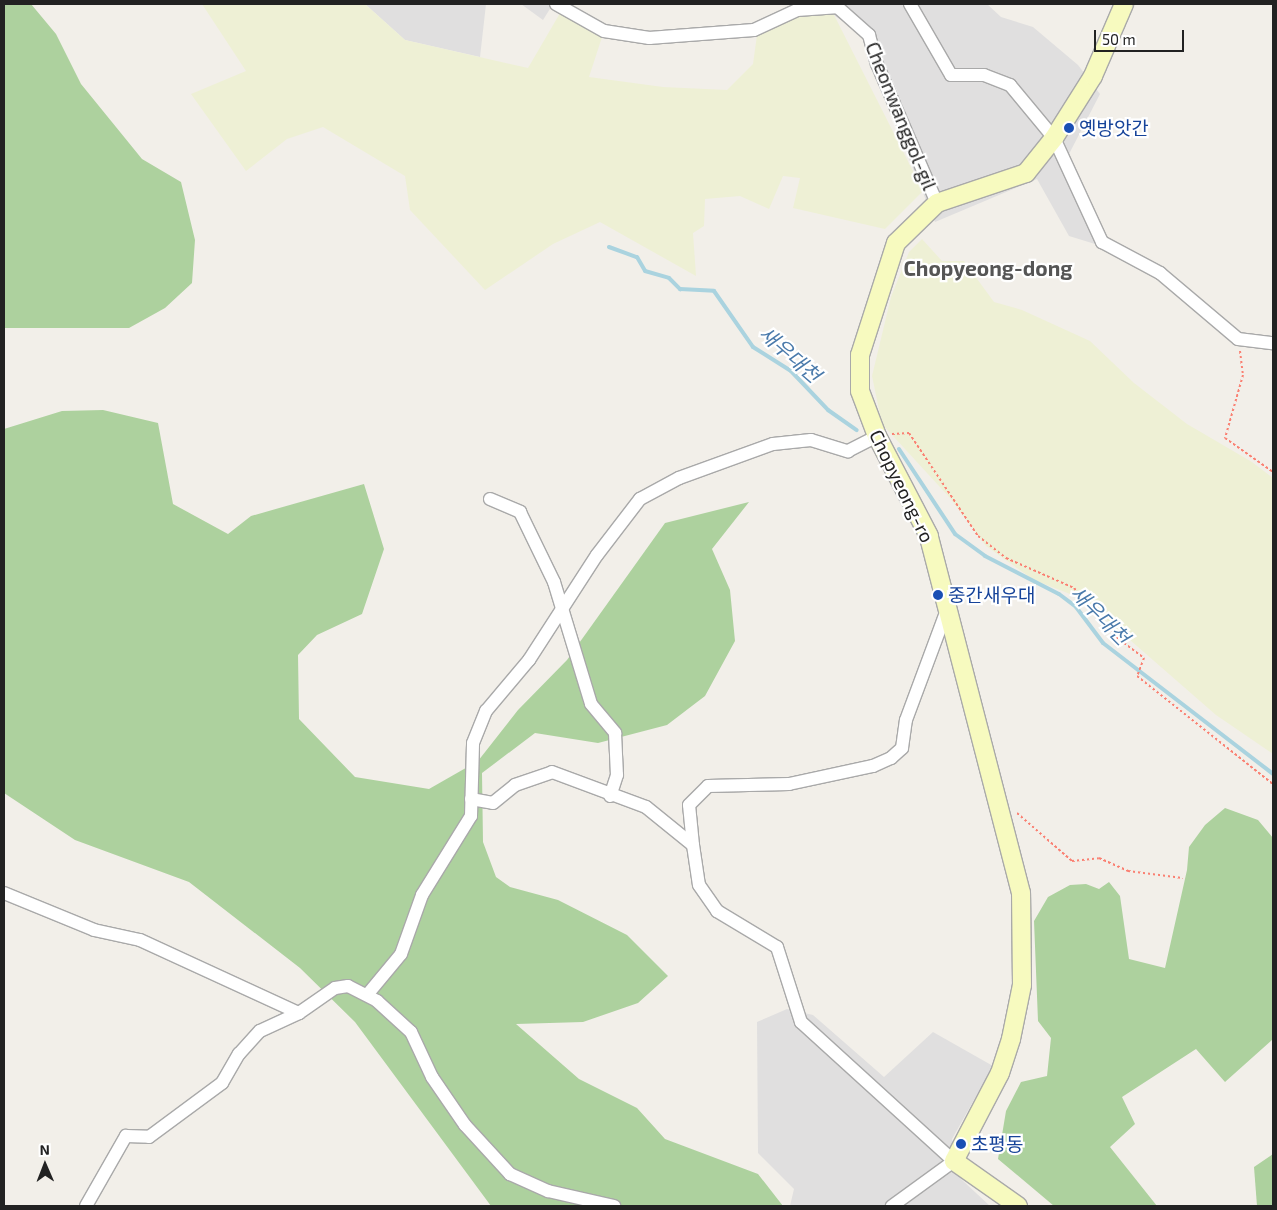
<!DOCTYPE html>
<html>
<head>
<meta charset="utf-8">
<style>
	body { margin:0 }
	#map { position:relative; width:1277px; height:1210px; overflow:hidden; background:#f2efe9; font-family:"Exo 2","Noto Sans KR",sans-serif }
	div>[style] { position:absolute }
	[style*='--x'] { left:calc(var(--x)*1px); top:calc(var(--y)*1px); width:calc(var(--w)*1px); rotate:calc(var(--a)*1deg) }
	.residential>* { inset:0; background:#e0dfdf }
	.farmland>* { inset:0; background:#eef0d5 }
	.forest>* { inset:0; background:#add19e }
	.stream>* { height:4px; margin:-2px; padding:0 2px; transform-origin:2px; border-radius:2px; background:#aad3df }
	.path>* { height:2px; margin-top:-1px; transform-origin:0; background:repeating-linear-gradient(90deg,#fa8072 0 2.5px,transparent 0 5px) }
	.roads { filter:drop-shadow(1px 0 #a9a9a9) drop-shadow(-1px 0 #a9a9a9) drop-shadow(0 1px #a9a9a9) drop-shadow(0 -1px #a9a9a9) }
	.street>* { height:12px; margin:-6px; padding:0 6px; transform-origin:6px; border-radius:6px; background:#fff }
	.secondary>* { height:18px; margin:-9px; padding:0 9px; transform-origin:9px; border-radius:9px; background:#f7fabf }
	.dots>* { width:14px; height:14px; translate:-50% -50%; box-sizing:border-box; border:2px solid #fff; border-radius:50% }
	span { translate:-50% -50%; white-space:nowrap; text-align:center; line-height:1.15; -webkit-text-stroke:4.5px #fff; paint-order:stroke }
	.street-label { font-size:19px; color:#222 }
	.transit-label { font-size:19px; color:#164399 }
	.left { translate:0 -50%; text-align:left }
	.water-label { font-size:20px; color:#4a7aab; font-style:italic }
	.quarter-label { font-size:21px; color:#555; font-weight:700 }
	.frame { position:absolute; inset:0; border:5px solid #222; pointer-events:none }
	.north { position:absolute; left:20px; top:1140px; width:50px; height:50px; -webkit-text-stroke:4px #fff; paint-order:stroke; rotate:359deg; font-size:14px; font-weight:700; line-height:20px; text-align:center; color:#222 }
	.north::after { content:''; display:block; margin:auto; width:18px; height:22px; background:#222; clip-path:polygon(50% 0,100% 100%,50% 72%,0 100%) }
	.scale { position:absolute; left:1094px; top:30px; width:90px; height:22px; box-sizing:border-box; border:2px solid #222; border-top:0; padding-left:6px; font-size:15px; line-height:18px; white-space:nowrap; color:#222; -webkit-text-stroke:4px #fff; paint-order:stroke }
</style>
</head>
<body>
<div id="map">
	<div class="residential">
		<div style="clip-path:polygon(365px 4px,486px 4px,480px 57px,405px 40px)"></div>
		<div style="clip-path:polygon(521px 4px,553px 4px,543px 20px)"></div>
		<div style="clip-path:polygon(827px 4px,987px 4px,1001px 17px,1033px 27px,1078px 65px,1100px 94px,1069px 154px,1102px 232px,1095px 244px,1069px 236px,1037px 179px,935px 222px,871px 67px,864px 35px,835px 16px)"></div>
		<div style="clip-path:polygon(787px 1009px,813px 1015px,884px 1077px,933px 1032px,993px 1066px,952px 1139px,961px 1179px,990px 1206px,790px 1206px,794px 1189px,758px 1153px,757px 1022px)"></div>
	</div>
	<div class="farmland">
		<div style="clip-path:polygon(202px 4px,365px 4px,405px 40px,528px 68px,563px 8px,604px 31px,589px 77px,663px 87px,727px 90px,753px 64px,758px 28px,797px 10px,830px 7px,923px 191px,885px 229px,793px 208px,800px 178px,783px 176px,769px 209px,740px 196px,705px 199px,704px 226px,693px 233px,696px 276px,600px 222px,553px 244px,485px 290px,410px 210px,405px 176px,323px 127px,287px 139px,246px 171px,191px 94px,246px 71px)"></div>
		<div style="clip-path:polygon(922px 239px,942px 261px,964px 261px,994px 302px,1022px 310px,1090px 341px,1134px 383px,1187px 424px,1252px 462px,1273px 478px,1273px 754px,1216px 715px,1083px 599px,1034px 580px,986px 546px,950px 498px,882px 424px,872px 376px,891px 297px,909px 252px)"></div>
	</div>
	<div class="forest">
		<div style="clip-path:polygon(4px 4px,31px 4px,56px 34px,81px 84px,142px 159px,181px 182px,195px 240px,192px 283px,165px 308px,129px 328px,4px 328px)"></div>
		<div style="clip-path:polygon(103px 410px,158px 423px,173px 504px,228px 534px,251px 516px,364px 484px,384px 549px,362px 614px,317px 635px,298px 655px,299px 719px,355px 777px,429px 789px,478px 761px,518px 710px,567px 660px,665px 523px,749px 502px,712px 549px,730px 590px,735px 641px,705px 696px,667px 725px,598px 743px,535px 733px,482px 773px,483px 842px,496px 877px,510px 887px,558px 900px,627px 935px,668px 976px,638px 1003px,583px 1022px,516px 1024px,579px 1079px,637px 1108px,665px 1139px,758px 1174px,783px 1206px,491px 1206px,355px 1022px,300px 968px,189px 882px,75px 840px,4px 793px,4px 429px,62px 411px)"></div>
		<div style="clip-path:polygon(1225px 808px,1258px 820px,1273px 838px,1273px 1039px,1225px 1082px,1196px 1049px,1122px 1097px,1135px 1124px,1110px 1147px,1157px 1206px,1054px 1206px,998px 1159px,1006px 1111px,1021px 1082px,1047px 1076px,1051px 1038px,1038px 1021px,1034px 921px,1048px 897px,1070px 885px,1086px 884px,1099px 889px,1109px 882px,1120px 896px,1129px 959px,1165px 968px,1187px 870px,1189px 847px,1205px 825px)"></div>
		<div style="clip-path:polygon(1273px 1154px,1273px 1206px,1257px 1206px,1254px 1167px)"></div>
	</div>
	<div class="stream">
		<div style="--x:609;--y:247;--w:30;--a:20"></div>
		<div style="--x:637;--y:257;--w:16;--a:60"></div>
		<div style="--x:645;--y:271;--w:25;--a:16"></div>
		<div style="--x:669;--y:278;--w:16;--a:45"></div>
		<div style="--x:680;--y:289;--w:34;--a:3"></div>
		<div style="--x:714;--y:291;--w:68;--a:55.1"></div>
		<div style="--x:753;--y:347;--w:45;--a:32.3"></div>
		<div style="--x:791;--y:371;--w:54;--a:46.5"></div>
		<div style="--x:828;--y:410;--w:35;--a:35"></div>
		<div style="--x:899;--y:449;--w:102;--a:56.6"></div>
		<div style="--x:955;--y:534;--w:37;--a:36"></div>
		<div style="--x:985;--y:556;--w:83;--a:27.2"></div>
		<div style="--x:1059;--y:594;--w:21;--a:37"></div>
		<div style="--x:1076;--y:607;--w:45;--a:53.1"></div>
		<div style="--x:1103;--y:643;--w:215;--a:37.6"></div>
	</div>
	<div class="path">
		<div style="--x:1240;--y:351;--w:24;--a:83"></div>
		<div style="--x:1243;--y:375;--w:66;--a:105.9"></div>
		<div style="--x:1225;--y:438;--w:59;--a:35.3"></div>
		<div style="--x:892;--y:434;--w:17;--a:-3"></div>
		<div style="--x:909;--y:433;--w:124;--a:56.2"></div>
		<div style="--x:978;--y:536;--w:36;--a:38"></div>
		<div style="--x:1006;--y:558;--w:74;--a:23.8"></div>
		<div style="--x:1074;--y:588;--w:65;--a:49.4"></div>
		<div style="--x:1116;--y:637;--w:35;--a:37"></div>
		<div style="--x:1144;--y:658;--w:19;--a:111"></div>
		<div style="--x:1137;--y:676;--w:174;--a:38.5"></div>
		<div style="--x:1017;--y:813;--w:73;--a:41.1"></div>
		<div style="--x:1072;--y:861;--w:27;--a:-6"></div>
		<div style="--x:1099;--y:858;--w:32;--a:24"></div>
		<div style="--x:1128;--y:871;--w:55;--a:7.3"></div>
	</div>
	<div class="roads">
		<div class="street">
			<div style="--x:556;--y:4;--w:55;--a:29.4"></div>
			<div style="--x:604;--y:31;--w:46;--a:8.8"></div>
			<div style="--x:649;--y:38;--w:105;--a:-4.4"></div>
			<div style="--x:754;--y:30;--w:47;--a:-24.9"></div>
			<div style="--x:797;--y:10;--w:39;--a:-4"></div>
			<div style="--x:834;--y:4;--w:47;--a:41.5"></div>
			<div style="--x:869;--y:35;--w:30;--a:75"></div>
			<div style="--x:877;--y:64;--w:151;--a:66.7"></div>
			<div style="--x:910;--y:4;--w:82;--a:60"></div>
			<div style="--x:951;--y:75;--w:33;--a:0"></div>
			<div style="--x:984;--y:75;--w:28;--a:21"></div>
			<div style="--x:1010;--y:85;--w:69;--a:50.3"></div>
			<div style="--x:1054;--y:138;--w:115;--a:65.2"></div>
			<div style="--x:1102;--y:242;--w:66;--a:28.1"></div>
			<div style="--x:1160;--y:273;--w:102;--a:40.2"></div>
			<div style="--x:1238;--y:339;--w:35;--a:7"></div>
			<div style="--x:490;--y:499;--w:33;--a:23"></div>
			<div style="--x:520;--y:512;--w:78;--a:64.1"></div>
			<div style="--x:554;--y:582;--w:127;--a:73.1"></div>
			<div style="--x:591;--y:704;--w:38;--a:50"></div>
			<div style="--x:615;--y:733;--w:42;--a:87.3"></div>
			<div style="--x:617;--y:775;--w:22;--a:108"></div>
			<div style="--x:471;--y:799;--w:22;--a:10"></div>
			<div style="--x:493;--y:803;--w:28;--a:-39"></div>
			<div style="--x:515;--y:785;--w:39;--a:-19"></div>
			<div style="--x:552;--y:772;--w:100;--a:20.4"></div>
			<div style="--x:646;--y:807;--w:60;--a:39"></div>
			<div style="--x:693;--y:845;--w:40;--a:-95.7"></div>
			<div style="--x:689;--y:805;--w:27;--a:-45"></div>
			<div style="--x:708;--y:786;--w:81;--a:-1.4"></div>
			<div style="--x:789;--y:784;--w:86;--a:-12.1"></div>
			<div style="--x:873;--y:766;--w:20;--a:-24"></div>
			<div style="--x:891;--y:758;--w:15;--a:-42"></div>
			<div style="--x:902;--y:748;--w:28;--a:-82"></div>
			<div style="--x:906;--y:720;--w:117;--a:-69.6"></div>
			<div style="--x:693;--y:845;--w:40;--a:81.5"></div>
			<div style="--x:699;--y:885;--w:32;--a:55"></div>
			<div style="--x:717;--y:911;--w:70;--a:31"></div>
			<div style="--x:777;--y:947;--w:79;--a:72.3"></div>
			<div style="--x:801;--y:1022;--w:207;--a:42.3"></div>
			<div style="--x:954;--y:1161;--w:77;--a:144"></div>
			<div style="--x:4;--y:893;--w:97;--a:22.3"></div>
			<div style="--x:94;--y:930;--w:47;--a:12.3"></div>
			<div style="--x:140;--y:940;--w:175;--a:24.7"></div>
			<div style="--x:367;--y:995;--w:53;--a:-50.3"></div>
			<div style="--x:401;--y:954;--w:63;--a:-70.4"></div>
			<div style="--x:422;--y:895;--w:93;--a:-58.2"></div>
			<div style="--x:471;--y:816;--w:73;--a:-88.4"></div>
			<div style="--x:473;--y:743;--w:35;--a:-68"></div>
			<div style="--x:486;--y:711;--w:67;--a:-49.9"></div>
			<div style="--x:529;--y:660;--w:125;--a:-57.1"></div>
			<div style="--x:597;--y:555;--w:71;--a:-52.5"></div>
			<div style="--x:640;--y:499;--w:44;--a:-28.3"></div>
			<div style="--x:679;--y:478;--w:100;--a:-19.9"></div>
			<div style="--x:773;--y:444;--w:38;--a:-6"></div>
			<div style="--x:811;--y:440;--w:39;--a:17"></div>
			<div style="--x:848;--y:451;--w:33;--a:-27"></div>
			<div style="--x:86;--y:1206;--w:81;--a:-60.3"></div>
			<div style="--x:126;--y:1136;--w:23;--a:2"></div>
			<div style="--x:149;--y:1137;--w:91;--a:-36.5"></div>
			<div style="--x:222;--y:1083;--w:34;--a:-60"></div>
			<div style="--x:239;--y:1054;--w:31;--a:-48"></div>
			<div style="--x:260;--y:1031;--w:43;--a:-24.8"></div>
			<div style="--x:299;--y:1013;--w:44;--a:-34.8"></div>
			<div style="--x:335;--y:988;--w:13;--a:-9"></div>
			<div style="--x:348;--y:986;--w:33;--a:27"></div>
			<div style="--x:377;--y:1001;--w:46;--a:42.4"></div>
			<div style="--x:411;--y:1032;--w:50;--a:65"></div>
			<div style="--x:432;--y:1077;--w:58;--a:55.5"></div>
			<div style="--x:465;--y:1125;--w:67;--a:47.4"></div>
			<div style="--x:510;--y:1174;--w:42;--a:24.1"></div>
			<div style="--x:548;--y:1191;--w:68;--a:12.8"></div>
		</div>
		<div class="secondary">
			<div style="--x:1018;--y:1206;--w:78;--a:-144.9"></div>
			<div style="--x:954;--y:1161;--w:99;--a:-62.4"></div>
			<div style="--x:1000;--y:1073;--w:36;--a:-72"></div>
			<div style="--x:1011;--y:1039;--w:55;--a:-78.5"></div>
			<div style="--x:1022;--y:985;--w:92;--a:-90.6"></div>
			<div style="--x:1021;--y:893;--w:369;--a:-104.5"></div>
			<div style="--x:929;--y:536;--w:113;--a:-117.5"></div>
			<div style="--x:877;--y:436;--w:48;--a:-110.7"></div>
			<div style="--x:860;--y:391;--w:36;--a:-90"></div>
			<div style="--x:860;--y:355;--w:118;--a:-72.2"></div>
			<div style="--x:896;--y:243;--w:57;--a:-44.3"></div>
			<div style="--x:937;--y:203;--w:94;--a:-18.6"></div>
			<div style="--x:1026;--y:173;--w:45;--a:-51.3"></div>
			<div style="--x:1054;--y:138;--w:73;--a:-57.8"></div>
			<div style="--x:1093;--y:76;--w:78;--a:-66.7"></div>
		</div>
	</div>
	<div class="dots">
		<div style="left:1069px;top:128px;background:#1a4fb4"></div>
		<div style="left:938px;top:595px;background:#1a4fb4"></div>
		<div style="left:961px;top:1144px;background:#1a4fb4"></div>
	</div>
	<div class="street-label">
		<span style="left:901px;top:116px;rotate:68deg">Cheonwanggol-gil</span>
		<span style="left:902px;top:486px;rotate:64deg">Chopyeong-ro</span>
	</div>
	<div class="transit-label">
		<span class="left" style="left:1079px;top:128px">옛방앗간</span>
		<span class="left" style="left:948px;top:595px">중간새우대</span>
		<span class="left" style="left:971px;top:1144px">초평동</span>
	</div>
	<div class="water-label">
		<span style="left:790px;top:354px;rotate:41deg">새우대천</span>
		<span style="left:1100px;top:615px;rotate:45deg">새우대천</span>
	</div>
	<div class="quarter-label">
		<span style="left:988px;top:268px">Chopyeong-dong</span>
	</div>
	<div class="frame"></div>
	<div class="north">N</div>
	<div class="scale">50 m</div>
</div>
</body>
</html>
